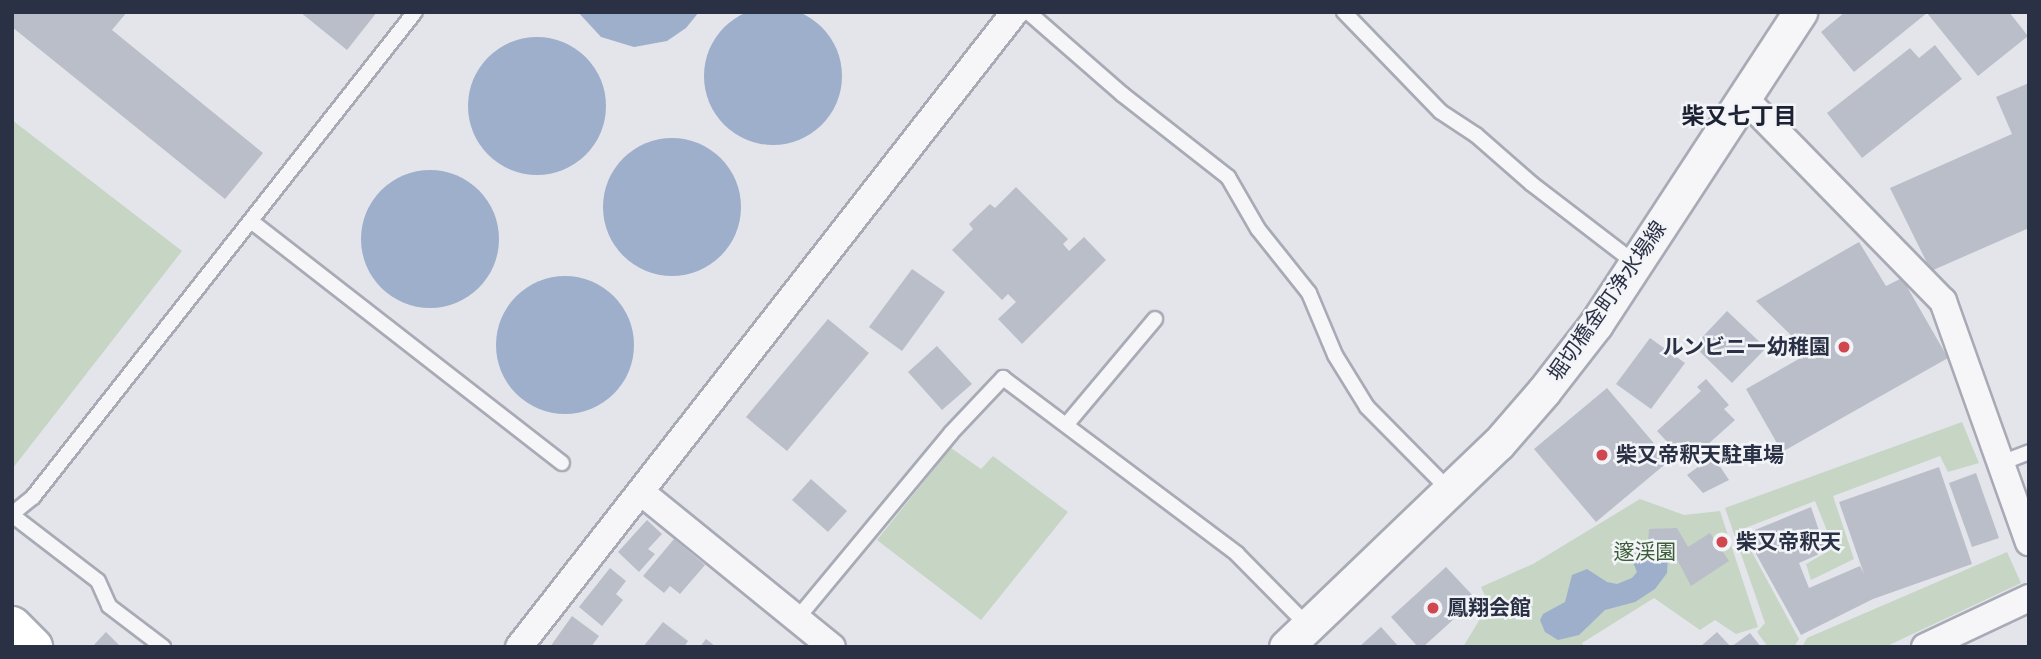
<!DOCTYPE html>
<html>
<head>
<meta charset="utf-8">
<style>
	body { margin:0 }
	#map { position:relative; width:2041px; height:659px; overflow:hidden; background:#e3e5eb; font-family:Roboto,"Noto Sans JP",sans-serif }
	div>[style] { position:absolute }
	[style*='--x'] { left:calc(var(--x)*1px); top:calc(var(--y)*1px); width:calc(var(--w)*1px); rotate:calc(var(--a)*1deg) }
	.green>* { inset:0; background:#c6d5c4 }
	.water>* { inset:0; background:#9eafcb }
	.round { border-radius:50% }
	.building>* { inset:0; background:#babec9 }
	.roads { filter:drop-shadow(2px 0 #a8abb6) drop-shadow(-2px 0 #a8abb6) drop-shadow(0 2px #a8abb6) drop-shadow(0 -2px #a8abb6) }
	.service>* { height:14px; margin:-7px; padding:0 7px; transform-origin:7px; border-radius:7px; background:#f6f6f9 }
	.minor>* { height:26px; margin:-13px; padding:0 13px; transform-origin:13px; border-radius:13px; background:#f6f6f9 }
	.tertiary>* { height:33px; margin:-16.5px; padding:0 16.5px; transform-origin:16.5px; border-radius:16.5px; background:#f6f6f9 }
	.secondary>* { height:38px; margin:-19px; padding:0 19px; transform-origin:19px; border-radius:19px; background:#fff }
	.dots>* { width:19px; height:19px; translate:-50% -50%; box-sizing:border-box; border:4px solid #f3f4f8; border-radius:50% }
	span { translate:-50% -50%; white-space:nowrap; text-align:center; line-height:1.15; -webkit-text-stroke:5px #f3f4f8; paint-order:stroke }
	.street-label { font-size:21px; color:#2a3144 }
	.poi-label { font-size:21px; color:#2a3144; font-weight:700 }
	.right { translate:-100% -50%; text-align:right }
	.left { translate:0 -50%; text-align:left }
	.park-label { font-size:21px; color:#3b5f37 }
	.neighbourhood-label { font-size:23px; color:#1c2234; font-weight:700 }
	.frame { position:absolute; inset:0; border:14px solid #2a3144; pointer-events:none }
</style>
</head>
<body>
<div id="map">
	<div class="green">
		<div style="clip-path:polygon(12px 120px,182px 251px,13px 468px,12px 467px)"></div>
		<div style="clip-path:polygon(1962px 422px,1979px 463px,1948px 472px,1940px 456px,1833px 496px,1854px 559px,1811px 580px,1806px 564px,1834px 548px,1815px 501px,1740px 530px,1799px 639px,1794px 647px,1768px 647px,1757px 632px,1765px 623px,1725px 508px)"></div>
		<div style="clip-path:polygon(951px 448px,981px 469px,993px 456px,1068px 512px,981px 620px,877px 540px)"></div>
		<div style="clip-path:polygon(1640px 499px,1684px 515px,1720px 511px,1758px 627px,1736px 634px,1715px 620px,1700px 630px,1654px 598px,1582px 643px,1584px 647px,1463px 647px,1489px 604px,1481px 587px,1533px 564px)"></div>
		<div style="clip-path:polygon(2007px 552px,2021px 583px,1885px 647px,1802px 647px,1807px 638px)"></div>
	</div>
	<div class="water">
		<div class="round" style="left:704px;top:7px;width:138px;height:138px"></div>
		<div style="clip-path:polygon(578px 12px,699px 12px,686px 28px,667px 41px,634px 47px,601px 37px)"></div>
		<div class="round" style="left:468px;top:37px;width:138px;height:138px"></div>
		<div class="round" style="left:603px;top:138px;width:138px;height:138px"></div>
		<div class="round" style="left:361px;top:170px;width:138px;height:138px"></div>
		<div class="round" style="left:496px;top:276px;width:138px;height:138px"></div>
		<div style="clip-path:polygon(1650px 548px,1663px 549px,1668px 558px,1667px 573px,1655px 589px,1635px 602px,1605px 610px,1579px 635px,1558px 640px,1545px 632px,1540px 620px,1543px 614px,1565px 602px,1572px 575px,1587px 569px,1607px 582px,1617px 584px,1632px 578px,1637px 572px,1632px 560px,1633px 554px)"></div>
	</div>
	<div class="building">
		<div style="clip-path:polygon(12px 12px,127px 12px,112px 30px,263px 153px,225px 199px,12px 27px)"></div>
		<div style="clip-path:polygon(300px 12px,377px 12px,347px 50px)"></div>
		<div style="clip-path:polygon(1845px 12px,2009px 12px,2028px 36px,1978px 76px,1927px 13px,1854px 72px,1821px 32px)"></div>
		<div style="clip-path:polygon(1935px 45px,1962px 79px,1862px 158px,1827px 113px,1910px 48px,1919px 58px)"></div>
		<div style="clip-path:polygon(2029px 83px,2029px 228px,1931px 271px,1890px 188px,2012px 134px,1996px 97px)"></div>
		<div style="clip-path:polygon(1016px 187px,1068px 239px,1063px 244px,1069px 251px,1084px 237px,1106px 260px,1022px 344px,998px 319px,1016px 302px,1008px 294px,1002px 300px,952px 250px,973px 229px,969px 224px,990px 204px,995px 208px)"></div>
		<div style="clip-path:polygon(1859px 242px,1886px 286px,1902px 278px,1948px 358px,1782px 452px,1746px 389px,1818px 348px,1811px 335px,1799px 343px,1756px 301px)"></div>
		<div style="clip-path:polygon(912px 269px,945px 292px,902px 351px,869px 327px)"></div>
		<div style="clip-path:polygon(1727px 311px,1766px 348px,1732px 383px,1694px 346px)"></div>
		<div style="clip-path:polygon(828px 319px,869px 353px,787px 451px,746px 417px)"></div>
		<div style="clip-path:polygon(1650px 338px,1685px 363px,1651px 409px,1616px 384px)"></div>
		<div style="clip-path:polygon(937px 346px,972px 384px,942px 410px,908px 372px)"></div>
		<div style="clip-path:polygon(1706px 379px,1729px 405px,1724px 409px,1735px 420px,1687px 463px,1657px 431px,1701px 391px,1697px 387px)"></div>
		<div style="clip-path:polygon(1607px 388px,1669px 461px,1596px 522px,1534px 449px)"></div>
		<div style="clip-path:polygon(1713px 456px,1729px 480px,1703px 493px,1687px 475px)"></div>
		<div style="clip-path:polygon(1939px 467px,1972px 564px,1873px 599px,1801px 635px,1745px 534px,1811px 507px,1826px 551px,1799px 563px,1809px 588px,1860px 566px,1864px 574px,1839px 502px)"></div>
		<div style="clip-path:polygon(1976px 473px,1999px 538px,1972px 547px,1949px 483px)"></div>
		<div style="clip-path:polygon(811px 479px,847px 511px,828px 532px,792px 500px)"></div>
		<div style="clip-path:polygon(647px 520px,662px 534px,648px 549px,655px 554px,639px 572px,618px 552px)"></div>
		<div style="clip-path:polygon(1677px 528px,1688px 547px,1710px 533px,1729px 561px,1691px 586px,1667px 540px,1648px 542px,1649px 529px)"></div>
		<div style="clip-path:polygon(674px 539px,705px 565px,680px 594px,670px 586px,664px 593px,643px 576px)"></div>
		<div style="clip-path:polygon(1446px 567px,1476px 599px,1423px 647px,1418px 647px,1391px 617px)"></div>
		<div style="clip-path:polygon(610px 568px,626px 581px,616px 594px,623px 600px,602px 626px,579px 607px)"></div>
		<div style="clip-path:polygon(572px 616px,599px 636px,591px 647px,550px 647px)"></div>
		<div style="clip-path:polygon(663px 622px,688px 641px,684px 647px,643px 647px)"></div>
		<div style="clip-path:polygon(1381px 627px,1399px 647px,1359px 647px)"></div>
		<div style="clip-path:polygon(106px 632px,121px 647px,92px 647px)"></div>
		<div style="clip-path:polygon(1717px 632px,1731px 647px,1700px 647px)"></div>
		<div style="clip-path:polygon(1750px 633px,1761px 647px,1731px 647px)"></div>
		<div style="clip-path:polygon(706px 639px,716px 647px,700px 647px)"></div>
	</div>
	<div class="roads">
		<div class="service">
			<div style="--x:1028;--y:12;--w:125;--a:41.1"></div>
			<div style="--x:1122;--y:94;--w:135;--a:38.1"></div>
			<div style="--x:1228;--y:177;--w:60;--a:60"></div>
			<div style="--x:1258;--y:229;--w:82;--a:51.4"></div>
			<div style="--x:1309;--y:293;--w:67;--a:67.2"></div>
			<div style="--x:1335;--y:355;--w:61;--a:58.4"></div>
			<div style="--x:1367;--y:407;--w:117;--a:45.3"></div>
			<div style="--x:1344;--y:12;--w:139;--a:45.9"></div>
			<div style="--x:1441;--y:112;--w:42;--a:33.3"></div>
			<div style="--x:1476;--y:135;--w:74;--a:41.2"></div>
			<div style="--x:1532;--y:184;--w:130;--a:37.5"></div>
			<div style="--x:251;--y:221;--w:394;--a:37.9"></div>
			<div style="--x:1067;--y:424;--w:137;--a:-50"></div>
			<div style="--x:2001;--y:463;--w:30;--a:-21"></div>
			<div style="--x:12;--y:514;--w:27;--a:-39"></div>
			<div style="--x:33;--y:497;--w:617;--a:-51.78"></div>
			<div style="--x:12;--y:515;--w:108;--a:37.5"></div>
			<div style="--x:98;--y:581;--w:27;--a:66"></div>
			<div style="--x:109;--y:606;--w:68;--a:37.2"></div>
			<div style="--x:796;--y:620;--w:243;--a:-50.3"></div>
			<div style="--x:951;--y:433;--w:76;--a:-46.6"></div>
			<div style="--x:1003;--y:378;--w:293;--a:36.9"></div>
			<div style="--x:1237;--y:554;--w:101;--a:45.4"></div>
		</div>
		<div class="minor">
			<div style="--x:1745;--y:99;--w:283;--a:45.6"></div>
			<div style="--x:1943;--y:301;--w:256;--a:70.4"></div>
			<div style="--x:641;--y:492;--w:246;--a:39.1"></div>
			<div style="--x:519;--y:647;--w:806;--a:-52.01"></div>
			<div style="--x:1925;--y:647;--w:115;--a:-25.2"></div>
		</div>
		<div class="tertiary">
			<div style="--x:1286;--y:647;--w:294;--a:-43.8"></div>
			<div style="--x:1498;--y:444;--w:70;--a:-49"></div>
			<div style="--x:1544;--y:391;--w:85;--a:-52.2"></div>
			<div style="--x:1596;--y:324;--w:373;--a:-56.8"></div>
		</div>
		<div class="secondary">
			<div style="--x:12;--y:626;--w:30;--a:45"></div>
		</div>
	</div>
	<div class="dots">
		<div style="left:1844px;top:347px;background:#d0474f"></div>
		<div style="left:1602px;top:455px;background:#d0474f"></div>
		<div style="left:1722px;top:542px;background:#d0474f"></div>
		<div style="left:1433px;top:608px;background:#d0474f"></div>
	</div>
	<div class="street-label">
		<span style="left:1607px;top:301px;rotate:-55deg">堀切橋金町浄水場線</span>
	</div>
	<div class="poi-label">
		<span class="right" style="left:1830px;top:347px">ルンビニー幼稚園</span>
		<span class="left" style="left:1616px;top:455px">柴又帝釈天駐車場</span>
		<span class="left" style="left:1736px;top:542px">柴又帝釈天</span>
		<span class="left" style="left:1447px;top:608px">鳳翔会館</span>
	</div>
	<div class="park-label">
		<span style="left:1645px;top:552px">邃渓園</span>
	</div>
	<div class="neighbourhood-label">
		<span style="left:1739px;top:117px">柴又七丁目</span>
	</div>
	<div class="frame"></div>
</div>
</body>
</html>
